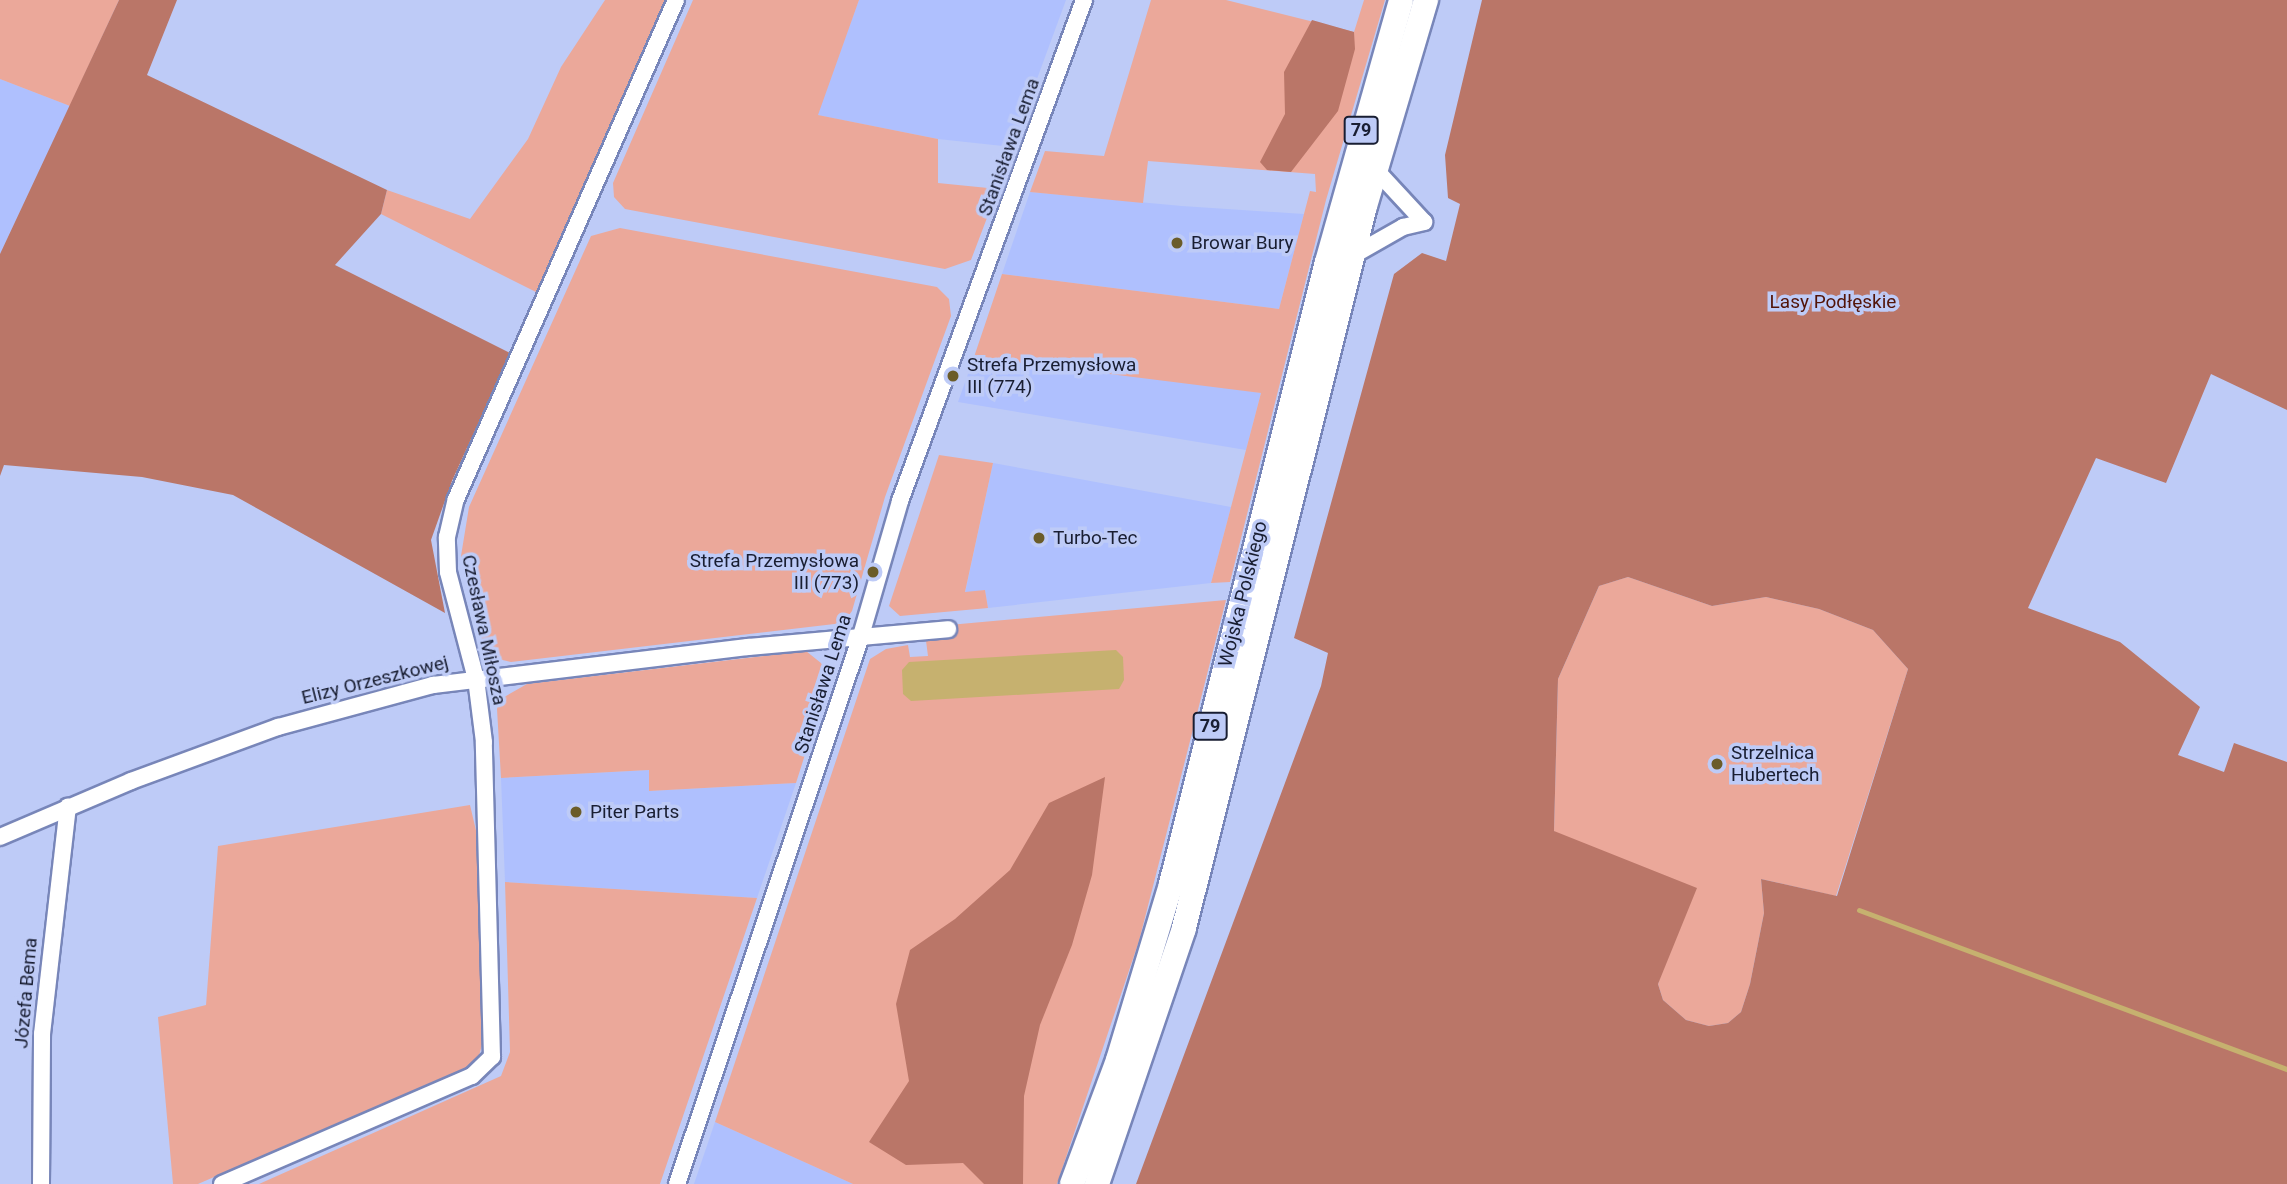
<!DOCTYPE html>
<html>
<head>
<meta charset="utf-8">
<style>
	body { margin:0 }
	#map { position:relative; width:2287px; height:1184px; overflow:hidden; background:#becbf7; font-family:Roboto,sans-serif }
	div>[style] { position:absolute }
	[style*='--x'] { left:calc(var(--x)*1px); top:calc(var(--y)*1px); width:calc(var(--w)*1px); rotate:calc(var(--a)*1deg) }
	.built>* { inset:0; background:#afc0fe }
	.green>* { inset:0; background:#eba89a }
	.forest>* { inset:0; background:#ba7668 }
	.water>* { inset:0; background:#c6b16f }
	.stream>* { height:5px; margin:-2.5px; padding:0 2.5px; transform-origin:2.5px; border-radius:2.5px; background:#c6b16f }
	.roads { filter:drop-shadow(2px 0 #7886b9) drop-shadow(-2px 0 #7886b9) drop-shadow(0 2px #7886b9) drop-shadow(0 -2px #7886b9) }
	.street>* { height:16px; margin:-8px; padding:0 8px; transform-origin:8px; border-radius:8px; background:#fff }
	.primary>* { height:24px; margin:-12px; padding:0 12px; transform-origin:12px; border-radius:12px; background:#fff }
	.dots>* { width:19px; height:19px; translate:-50% -50%; box-sizing:border-box; border:4px solid #becbf7; border-radius:50% }
	span { translate:-50% -50%; white-space:nowrap; text-align:center; line-height:1.15; -webkit-text-stroke:7px #becbf7; paint-order:stroke }
	.shield-label span { padding:2px 5px; background:#becbf7; border:2px solid; border-radius:5px; -webkit-text-stroke-width:0 }
	.shield-label { font-size:18px; color:#191e32; font-weight:700 }
	.street-label { font-size:19px; color:#191e32 }
	.poi-label { font-size:19px; color:#191e32 }
	.left { translate:0 -50%; text-align:left }
	.right { translate:-100% -50%; text-align:right }
	.park-label { font-size:19px; color:#521408 }
</style>
</head>
<body>
<div id="map">
	<div class="built">
		<div style="clip-path:polygon(859px 0,1066px 0,1012px 147px,938px 139px,817px 115px)"></div>
		<div style="clip-path:polygon(0 79px,70px 106px,0 254px)"></div>
		<div style="clip-path:polygon(1030px 192px,1182px 206px,1304px 214px,1279px 309px,1002px 274px)"></div>
		<div style="clip-path:polygon(974px 357px,1195px 383px,1261px 393px,1246px 450px,958px 402px)"></div>
		<div style="clip-path:polygon(993px 463px,1231px 507px,1211px 583px,988px 608px,985px 590px,965px 593px)"></div>
		<div style="clip-path:polygon(650px 770px,649px 791px,796px 783px,757px 898px,505px 882px,501px 778px)"></div>
		<div style="clip-path:polygon(715px 1122px,853px 1184px,694px 1184px)"></div>
	</div>
	<div class="green">
		<div style="clip-path:polygon(0 0,119px 0,70px 106px,0 79px)"></div>
		<div style="clip-path:polygon(605px 0,668px 0,538px 293px,381px 214px,387px 190px,470px 219px,528px 139px,561px 67px)"></div>
		<div style="clip-path:polygon(693px 0,859px 0,818px 115px,938px 139px,938px 183px,998px 189px,971px 260px,945px 269px,625px 209px,614px 197px,613px 183px)"></div>
		<div style="clip-path:polygon(1151px 0,1226px 0,1354px 32px,1364px 0,1385px 0,1326px 200px,1230px 582px,1211px 583px,1261px 393px,974px 357px,1002px 274px,1279px 309px,1310px 191px,1316px 192px,1315px 174px,1148px 161px,1143px 203px,1030px 192px,1045px 151px,1104px 156px)"></div>
		<div style="clip-path:polygon(620px 228px,937px 287px,949px 299px,951px 316px,885px 497px,852px 611px,843px 623px,511px 662px,490px 657px,484px 648px,461px 556px,469px 507px,591px 236px)"></div>
		<div style="clip-path:polygon(939px 455px,993px 463px,965px 592px,985px 590px,988px 608px,900px 616px,889px 606px)"></div>
		<div style="clip-path:polygon(1628px 577px,1712px 606px,1766px 597px,1819px 609px,1873px 630px,1908px 669px,1836px 896px,1761px 879px,1764px 913px,1750px 984px,1741px 1012px,1728px 1023px,1709px 1026px,1686px 1020px,1663px 1000px,1658px 984px,1664px 961px,1554px 831px,1558px 679px,1599px 586px)"></div>
		<div style="clip-path:polygon(1226px 600px,1139px 941px,1057px 1184px,853px 1184px,715px 1122px,870px 659px,886px 649px,908px 645px,910px 657px,928px 656px,925px 633px,938px 626px)"></div>
		<div style="clip-path:polygon(806px 651px,821px 663px,829px 679px,796px 783px,649px 791px,649px 770px,501px 778px,497px 709px,499px 700px,527px 684px)"></div>
		<div style="clip-path:polygon(470px 805px,478px 839px,484px 1037px,479px 1056px,465px 1068px,198px 1184px,173px 1184px,158px 1017px,206px 1005px,218px 846px)"></div>
		<div style="clip-path:polygon(505px 882px,757px 898px,660px 1184px,259px 1184px,501px 1076px,510px 1052px)"></div>
	</div>
	<div class="forest">
		<div style="clip-path:polygon(119px 0,177px 0,147px 75px,387px 190px,381px 214px,335px 265px,510px 353px,452px 481px,431px 540px,445px 613px,233px 495px,142px 477px,4px 465px,0 476px,0 254px)"></div>
		<div style="clip-path:polygon(evenodd,1482px 0,2287px 0,2287px 410px,2211px 374px,2166px 483px,2096px 458px,2028px 608px,2120px 642px,2200px 707px,2178px 755px,2224px 772px,2234px 743px,2287px 762px,2287px 1184px,1136px 1184px,1321px 686px,1328px 653px,1294px 638px,1394px 274px,1422px 253px,1446px 261px,1460px 204px,1448px 198px,1445px 155px,1482px 0,1628px 577px,1712px 606px,1766px 597px,1819px 609px,1873px 630px,1908px 669px,1837px 896px,1761px 879px,1764px 913px,1750px 984px,1741px 1012px,1728px 1023px,1709px 1026px,1686px 1020px,1663px 1000px,1658px 984px,1697px 888px,1554px 831px,1558px 679px,1599px 586px,1628px 577px)"></div>
		<div style="clip-path:polygon(1312px 20px,1354px 32px,1355px 49px,1338px 111px,1291px 172px,1267px 170px,1260px 162px,1285px 114px,1284px 72px)"></div>
		<div style="clip-path:polygon(1105px 777px,1092px 875px,1072px 945px,1040px 1025px,1024px 1096px,1023px 1184px,984px 1184px,963px 1163px,906px 1165px,869px 1142px,909px 1081px,896px 1004px,910px 950px,955px 919px,1010px 870px,1049px 803px)"></div>
	</div>
	<div class="water">
		<div style="clip-path:polygon(1116px 650px,1123px 657px,1124px 680px,1119px 689px,911px 701px,903px 694px,902px 670px,909px 662px)"></div>
	</div>
	<div class="stream">
		<div style="--x:1859;--y:910;--w:457;--a:20.4"></div>
	</div>
	<div class="roads">
		<div class="street">
			<div style="--x:1375;--y:169;--w:72;--a:47.2"></div>
			<div style="--x:1352;--y:256;--w:59;--a:-29.6"></div>
			<div style="--x:1403;--y:227;--w:22;--a:-13"></div>
			<div style="--x:0;--y:837;--w:142;--a:-23.1"></div>
			<div style="--x:131;--y:781;--w:157;--a:-20.2"></div>
			<div style="--x:278;--y:727;--w:161;--a:-15.2"></div>
			<div style="--x:433;--y:685;--w:317;--a:-6.9"></div>
			<div style="--x:748;--y:647;--w:201;--a:-5.1"></div>
			<div style="--x:41;--y:1184;--w:150;--a:-89.6"></div>
			<div style="--x:42;--y:1034;--w:229;--a:-83.5"></div>
			<div style="--x:222;--y:1184;--w:272;--a:-23.4"></div>
			<div style="--x:472;--y:1076;--w:28;--a:-44"></div>
			<div style="--x:492;--y:1057;--w:315;--a:-91.5"></div>
			<div style="--x:484;--y:742;--w:64;--a:-97.2"></div>
			<div style="--x:476;--y:679;--w:111;--a:-104.7"></div>
			<div style="--x:448;--y:572;--w:35;--a:-92"></div>
			<div style="--x:447;--y:537;--w:39;--a:-77"></div>
			<div style="--x:456;--y:499;--w:545;--a:-66.21"></div>
			<div style="--x:677;--y:1184;--w:575;--a:-71.44"></div>
			<div style="--x:860;--y:639;--w:144;--a:-73.8"></div>
			<div style="--x:900;--y:501;--w:534;--a:-69.83"></div>
		</div>
		<div class="primary">
			<div style="--x:1072;--y:1184;--w:132;--a:-69.6"></div>
			<div style="--x:1118;--y:1060;--w:184;--a:-73.2"></div>
			<div style="--x:1171;--y:884;--w:641;--a:-75.92"></div>
			<div style="--x:1327;--y:262;--w:272;--a:-74.2"></div>
			<div style="--x:1097;--y:1184;--w:270;--a:-71.2"></div>
			<div style="--x:1184;--y:928;--w:744;--a:-75.93"></div>
			<div style="--x:1365;--y:206;--w:215;--a:-73.5"></div>
		</div>
	</div>
	<div class="dots">
		<div style="left:1177px;top:243px;background:#6b5c29"></div>
		<div style="left:953px;top:376px;background:#6b5c29"></div>
		<div style="left:1039px;top:538px;background:#6b5c29"></div>
		<div style="left:873px;top:572px;background:#6b5c29"></div>
		<div style="left:1717px;top:764px;background:#6b5c29"></div>
		<div style="left:576px;top:812px;background:#6b5c29"></div>
	</div>
	<div class="shield-label">
		<span style="left:1361px;top:130px">79</span>
		<span style="left:1210px;top:726px">79</span>
	</div>
	<div class="street-label">
		<span style="left:1009px;top:147px;rotate:-70deg">Stanisława Lema</span>
		<span style="left:1243px;top:594px;rotate:-76deg">Wojska Polskiego</span>
		<span style="left:484px;top:630px;rotate:78deg">Czesława Miłosza</span>
		<span style="left:375px;top:680px;rotate:-14deg">Elizy Orzeszkowej</span>
		<span style="left:823px;top:684px;rotate:-72deg">Stanisława Lema</span>
		<span style="left:26px;top:993px;rotate:-85deg">Józefa Bema</span>
	</div>
	<div class="poi-label">
		<span class="left" style="left:1191px;top:243px">Browar Bury</span>
		<span class="left" style="left:967px;top:376px">Strefa Przemysłowa<br>III (774)</span>
		<span class="left" style="left:1053px;top:538px">Turbo-Tec</span>
		<span class="right" style="left:859px;top:572px">Strefa Przemysłowa<br>III (773)</span>
		<span class="left" style="left:1731px;top:764px">Strzelnica<br>Hubertech</span>
		<span class="left" style="left:590px;top:812px">Piter Parts</span>
	</div>
	<div class="park-label">
		<span style="left:1833px;top:302px">Lasy Podłęskie</span>
	</div>
</div>
</body>
</html>
